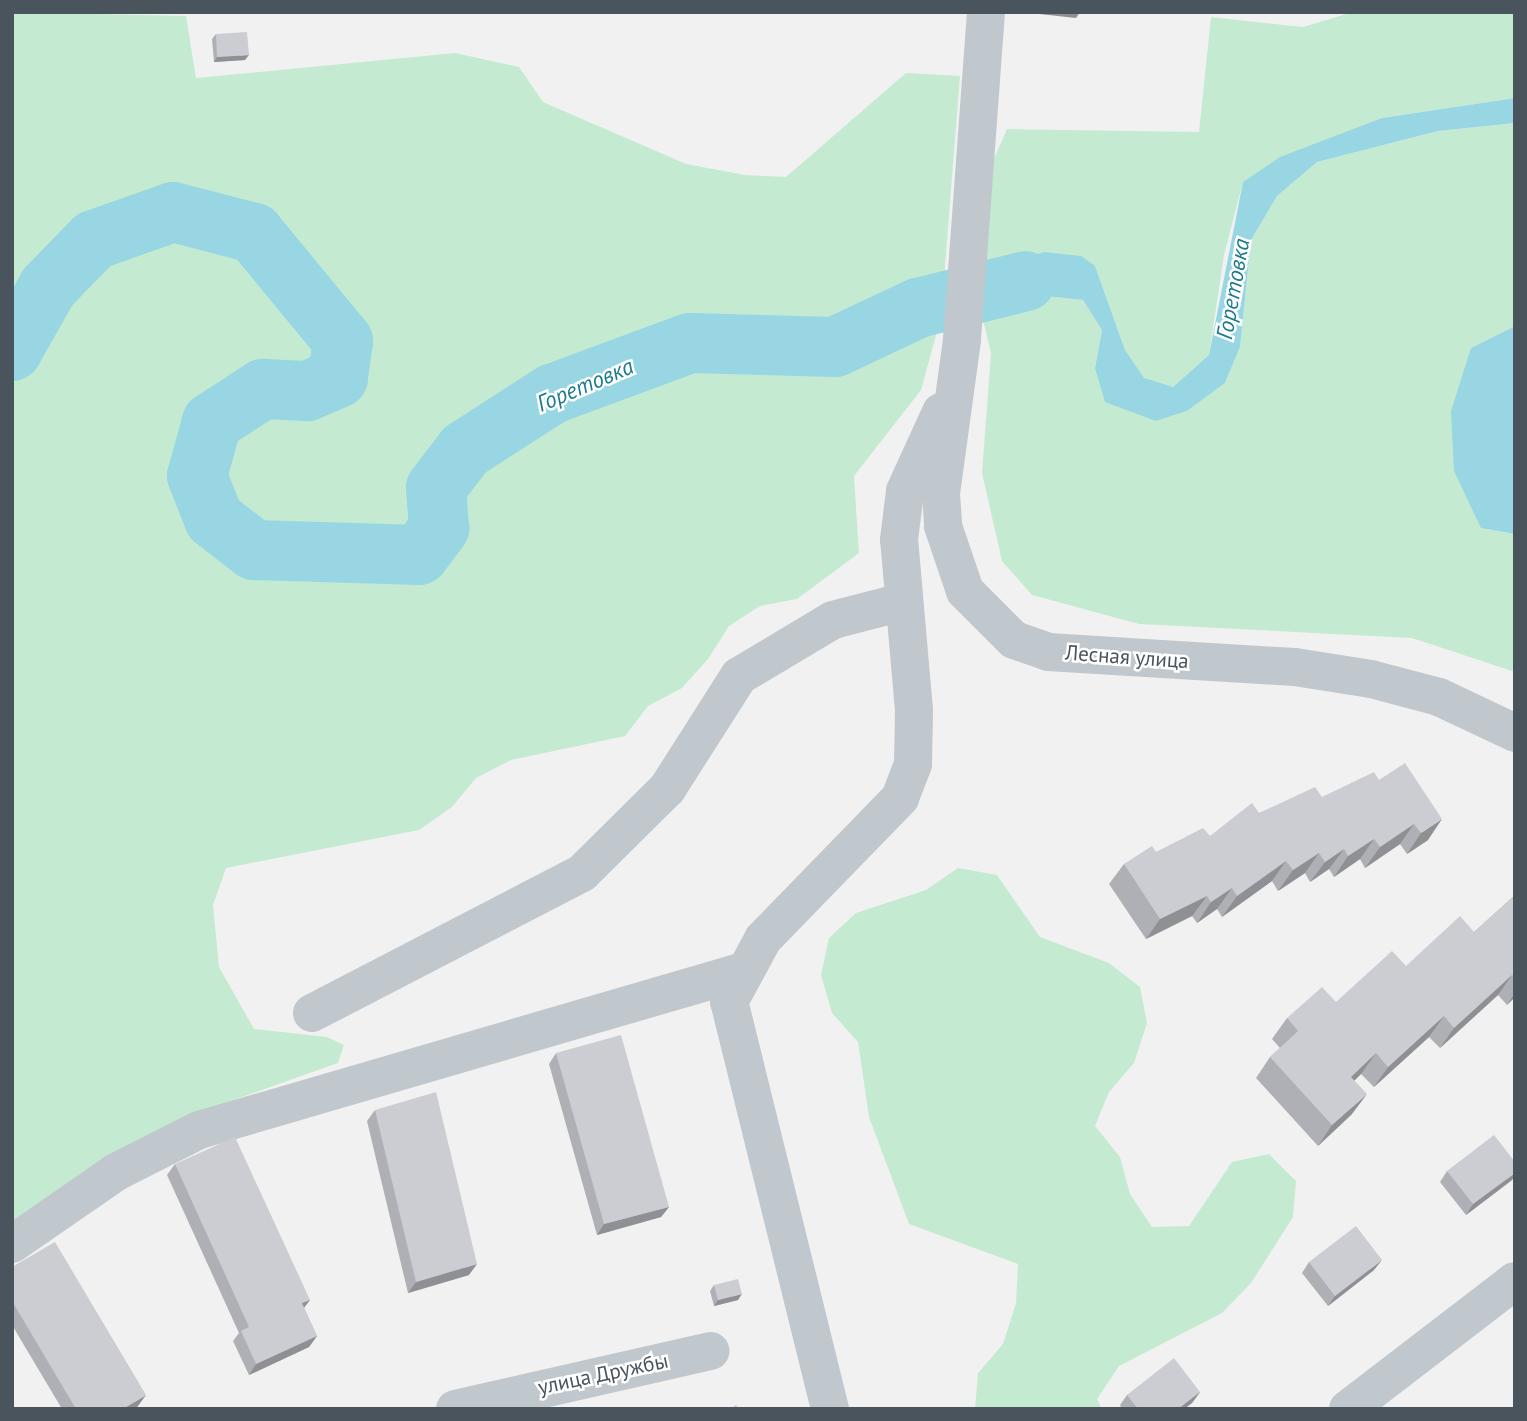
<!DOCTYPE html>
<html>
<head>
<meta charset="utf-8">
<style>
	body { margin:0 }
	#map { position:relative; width:1527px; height:1421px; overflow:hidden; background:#f2f1f1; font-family:"PT Sans",sans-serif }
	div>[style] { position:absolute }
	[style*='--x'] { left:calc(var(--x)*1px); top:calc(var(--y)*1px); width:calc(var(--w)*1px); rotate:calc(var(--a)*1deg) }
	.green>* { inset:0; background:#c4ebd1 }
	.water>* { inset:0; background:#97d6e2 }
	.river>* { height:60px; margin:-30px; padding:0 30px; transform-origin:30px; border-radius:30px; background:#97d6e2 }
	.minor>* { height:38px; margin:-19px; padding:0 19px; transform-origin:19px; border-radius:19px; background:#c0c8cd }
	.wall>* { inset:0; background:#afb0b5 }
	.shaded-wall>* { inset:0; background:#8e9093 }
	.building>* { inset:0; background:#cbcdd2 }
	span { translate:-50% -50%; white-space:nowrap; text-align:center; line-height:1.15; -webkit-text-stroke:5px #fff; paint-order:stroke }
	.street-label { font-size:21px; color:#4a545c }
	.water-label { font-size:23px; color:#1c7c8e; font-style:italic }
	.frame { position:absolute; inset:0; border:14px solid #4a545c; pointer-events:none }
</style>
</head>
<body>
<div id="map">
	<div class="green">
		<div style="clip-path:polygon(12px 12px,186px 16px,196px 78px,455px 53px,519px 67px,543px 102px,686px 164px,745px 175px,786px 177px,906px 73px,960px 76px,941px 317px,921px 390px,854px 476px,859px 553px,797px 599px,760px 606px,729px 626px,708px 659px,682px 688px,648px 706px,625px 736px,511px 760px,476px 778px,452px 807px,419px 830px,226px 868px,213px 905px,219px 967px,254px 1029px,327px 1037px,344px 1045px,338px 1063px,191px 1115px,12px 1222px)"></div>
		<div style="clip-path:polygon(1353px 12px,1515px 12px,1515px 98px,1382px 118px,1243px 182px,1224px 255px,1209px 355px,1173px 387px,1144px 379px,1125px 350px,1095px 266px,985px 271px,994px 159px,1007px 129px,1199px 132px,1211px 17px,1303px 27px)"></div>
		<div style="clip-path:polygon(1515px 123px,1515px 326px,1471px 348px,1481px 528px,1515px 534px,1515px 672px,1412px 638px,1139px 624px,1032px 595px,1002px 561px,982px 473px,991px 353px,980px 307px,1037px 295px,1083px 300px,1102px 330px,1095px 368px,1156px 421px,1187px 411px,1225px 383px,1240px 347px,1251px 240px,1277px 196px,1317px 162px,1438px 131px)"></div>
		<div style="clip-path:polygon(958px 868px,997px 875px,1040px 937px,1109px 963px,1140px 987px,1147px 1023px,1134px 1063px,1109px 1092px,1095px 1126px,1120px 1157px,1130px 1194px,1152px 1227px,1189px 1226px,1232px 1162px,1269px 1154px,1296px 1181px,1293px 1217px,1251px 1283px,1222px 1313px,1119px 1366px,1097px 1399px,1102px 1409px,975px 1409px,978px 1373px,1003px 1344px,1016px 1303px,1018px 1264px,909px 1224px,869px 1117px,858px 1042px,832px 1013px,821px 975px,829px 938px,856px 913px,926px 890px)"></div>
	</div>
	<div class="water">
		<div style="clip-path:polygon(1515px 98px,1515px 123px,1438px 131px,1317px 162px,1277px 196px,1251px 240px,1240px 347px,1225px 383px,1187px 411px,1156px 421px,1105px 402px,1095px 368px,1102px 330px,1083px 300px,1037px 295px,980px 307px,985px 271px,1044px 252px,1081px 256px,1095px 266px,1125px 350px,1144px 378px,1173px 387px,1209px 355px,1243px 182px,1280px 157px,1382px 118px)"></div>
		<div style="clip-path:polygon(1515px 326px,1515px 534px,1481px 528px,1454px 471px,1451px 411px,1471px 348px)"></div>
	</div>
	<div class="river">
		<div style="--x:12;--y:351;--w:73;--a:-60.6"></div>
		<div style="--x:48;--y:287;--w:66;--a:-45.6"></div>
		<div style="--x:94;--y:240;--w:84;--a:-19.5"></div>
		<div style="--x:173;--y:212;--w:84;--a:14.5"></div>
		<div style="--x:254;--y:233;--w:140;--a:50.5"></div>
		<div style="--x:343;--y:341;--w:37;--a:98"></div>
		<div style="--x:338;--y:378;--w:34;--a:157"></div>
		<div style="--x:307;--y:391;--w:44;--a:-177.4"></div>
		<div style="--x:263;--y:389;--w:61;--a:147.1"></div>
		<div style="--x:212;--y:422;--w:56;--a:105.5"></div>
		<div style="--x:197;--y:476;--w:46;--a:68.4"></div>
		<div style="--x:214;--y:519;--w:51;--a:37.8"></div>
		<div style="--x:254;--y:550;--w:165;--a:1.7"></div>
		<div style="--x:419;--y:555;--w:34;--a:-53"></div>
		<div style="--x:439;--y:528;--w:40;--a:-94.3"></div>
		<div style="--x:436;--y:488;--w:48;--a:-52.7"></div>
		<div style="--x:465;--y:450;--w:103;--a:-32.8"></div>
		<div style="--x:552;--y:394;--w:147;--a:-20.3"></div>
		<div style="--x:690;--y:343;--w:145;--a:1.6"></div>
		<div style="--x:835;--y:347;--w:92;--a:-25.2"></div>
		<div style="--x:918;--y:308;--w:111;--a:-14"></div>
	</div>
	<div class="minor">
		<div style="--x:986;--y:12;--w:329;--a:94.2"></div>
		<div style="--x:962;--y:340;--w:155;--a:97.8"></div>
		<div style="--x:941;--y:494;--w:32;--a:86"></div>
		<div style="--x:943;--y:526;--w:69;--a:71.3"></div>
		<div style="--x:965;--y:591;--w:69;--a:45"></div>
		<div style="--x:1014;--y:640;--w:36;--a:19"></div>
		<div style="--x:1048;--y:652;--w:247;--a:3.5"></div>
		<div style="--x:1295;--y:667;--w:77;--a:9"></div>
		<div style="--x:1371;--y:679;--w:70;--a:14.8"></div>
		<div style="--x:1439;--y:697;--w:84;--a:25.3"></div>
		<div style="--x:312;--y:1013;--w:304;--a:-27.4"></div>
		<div style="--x:582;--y:873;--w:120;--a:-44.7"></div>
		<div style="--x:667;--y:789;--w:134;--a:-57.5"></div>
		<div style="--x:739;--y:676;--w:109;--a:-30.8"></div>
		<div style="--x:833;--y:620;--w:71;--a:-14.6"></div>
		<div style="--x:12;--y:1244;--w:126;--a:-34.7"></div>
		<div style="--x:116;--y:1172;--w:93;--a:-26.8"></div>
		<div style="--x:199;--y:1130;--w:564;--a:-16.28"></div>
		<div style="--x:455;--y:1409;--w:262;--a:-12.8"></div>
		<div style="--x:830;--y:1409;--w:419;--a:-103.9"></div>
		<div style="--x:729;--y:1002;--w:72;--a:-61.6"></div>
		<div style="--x:763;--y:939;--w:197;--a:-45.8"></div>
		<div style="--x:900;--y:798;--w:36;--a:-69"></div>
		<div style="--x:913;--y:764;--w:54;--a:-88.9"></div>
		<div style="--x:914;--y:710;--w:171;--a:-95"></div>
		<div style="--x:899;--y:540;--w:49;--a:-83"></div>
		<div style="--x:905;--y:491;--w:87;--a:-65.5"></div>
		<div style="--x:1348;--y:1409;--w:210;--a:-37.5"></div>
	</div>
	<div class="wall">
		<div style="clip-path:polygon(216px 34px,245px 60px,214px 62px,212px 39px)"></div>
		<div style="clip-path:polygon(1379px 780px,1428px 840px,1407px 854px,1400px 844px,1365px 868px,1360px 859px,1334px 877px,1329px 869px,1310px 882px,1305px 873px,1278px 891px,1272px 881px,1222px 917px,1217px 909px,1197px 923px,1192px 916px,1146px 939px,1109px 884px,1124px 864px,1156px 852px,1210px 836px,1259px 813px,1322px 797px)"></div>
		<div style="clip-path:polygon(1515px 895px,1515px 997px,1507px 1005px,1498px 995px,1440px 1048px,1429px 1037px,1374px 1087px,1361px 1074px,1354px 1081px,1352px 1114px,1318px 1146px,1256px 1078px,1270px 1057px,1280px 1048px,1272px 1039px,1287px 1018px,1336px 1002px,1474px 932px)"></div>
		<div style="clip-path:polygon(556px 1053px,669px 1207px,661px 1217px,597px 1235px,549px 1064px)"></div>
		<div style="clip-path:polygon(375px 1110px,469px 1275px,408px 1293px,367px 1121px)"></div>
		<div style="clip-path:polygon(175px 1164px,310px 1300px,304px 1308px,317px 1336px,309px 1347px,249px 1375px,233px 1341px,239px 1333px,167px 1175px)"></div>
		<div style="clip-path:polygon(1447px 1171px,1512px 1180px,1466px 1215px,1440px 1182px)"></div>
		<div style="clip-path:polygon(1309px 1262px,1374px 1270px,1328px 1306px,1302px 1273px)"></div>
		<div style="clip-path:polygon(12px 1267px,138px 1406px,134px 1409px,62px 1409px,12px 1325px)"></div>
		<div style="clip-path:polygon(714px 1285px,738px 1300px,714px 1306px,710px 1291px)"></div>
		<div style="clip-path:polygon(1200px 1392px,1192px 1403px,1184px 1409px,1122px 1409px,1120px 1405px,1127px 1395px)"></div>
	</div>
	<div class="shaded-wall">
		<div style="clip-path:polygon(1021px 12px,1080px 12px,1076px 18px)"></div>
		<div style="clip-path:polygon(249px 55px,245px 60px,214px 62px,217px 57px)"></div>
		<div style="clip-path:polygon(1442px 819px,1428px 840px,1407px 854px,1421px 833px)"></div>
		<div style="clip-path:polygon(1414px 824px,1400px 844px,1365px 868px,1380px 847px)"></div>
		<div style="clip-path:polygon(1374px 839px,1360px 859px,1334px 877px,1348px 856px)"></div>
		<div style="clip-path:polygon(1344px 849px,1329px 869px,1310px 882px,1325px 862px)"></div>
		<div style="clip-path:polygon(1319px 853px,1305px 873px,1278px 891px,1293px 870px)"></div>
		<div style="clip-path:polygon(1286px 861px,1272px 881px,1222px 917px,1237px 896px)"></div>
		<div style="clip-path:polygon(1232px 888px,1217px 909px,1197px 923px,1211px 902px)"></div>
		<div style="clip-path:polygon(1207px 896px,1192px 916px,1146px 939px,1160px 919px)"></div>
		<div style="clip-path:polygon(1512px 975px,1498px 995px,1440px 1048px,1454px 1028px)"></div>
		<div style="clip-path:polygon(1515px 993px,1515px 997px,1507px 1005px)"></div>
		<div style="clip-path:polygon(1444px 1016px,1429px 1037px,1374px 1087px,1388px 1067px)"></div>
		<div style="clip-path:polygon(1376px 1053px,1361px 1074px,1337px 1097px,1351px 1077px)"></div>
		<div style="clip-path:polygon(1367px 1094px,1352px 1114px,1318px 1146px,1332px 1125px)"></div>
		<div style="clip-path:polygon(1515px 1173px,1515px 1176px,1512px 1180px,1466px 1215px,1473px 1204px)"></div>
		<div style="clip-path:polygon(669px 1207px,661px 1217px,597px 1235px,604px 1224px)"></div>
		<div style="clip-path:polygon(1382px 1260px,1374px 1270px,1328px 1306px,1335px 1296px)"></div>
		<div style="clip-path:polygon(477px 1264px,469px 1275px,408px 1293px,416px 1282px)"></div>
		<div style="clip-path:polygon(742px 1294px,738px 1300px,714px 1306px,718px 1300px)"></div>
		<div style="clip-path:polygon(310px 1300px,302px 1310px,302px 1303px)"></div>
		<div style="clip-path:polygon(317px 1336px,309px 1347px,249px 1375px,256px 1364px)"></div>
		<div style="clip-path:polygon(1200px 1392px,1192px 1403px,1184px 1409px,1178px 1409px)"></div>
		<div style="clip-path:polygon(146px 1395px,138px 1406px,134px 1409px,123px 1409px)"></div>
	</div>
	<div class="building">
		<div style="clip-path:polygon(247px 32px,249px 55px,217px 57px,216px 34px)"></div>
		<div style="clip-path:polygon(1405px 763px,1442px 819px,1421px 833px,1414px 824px,1380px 847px,1374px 839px,1348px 856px,1344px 849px,1325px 862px,1319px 853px,1293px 870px,1286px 861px,1237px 896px,1232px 888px,1211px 902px,1207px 896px,1160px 919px,1124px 864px,1152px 846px,1156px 852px,1203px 828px,1210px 836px,1252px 803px,1259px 813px,1315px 787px,1322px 797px,1374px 772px,1379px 780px)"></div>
		<div style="clip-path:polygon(1515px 895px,1515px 977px,1512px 975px,1454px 1028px,1444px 1016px,1388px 1067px,1376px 1053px,1351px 1077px,1367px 1094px,1332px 1125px,1270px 1057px,1298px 1031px,1287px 1018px,1322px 987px,1336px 1002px,1392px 951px,1406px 966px,1460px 916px,1474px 932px)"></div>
		<div style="clip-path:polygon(621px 1035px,669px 1207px,604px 1224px,556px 1053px)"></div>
		<div style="clip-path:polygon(436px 1092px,477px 1264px,416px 1282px,375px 1110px)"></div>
		<div style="clip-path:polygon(1494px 1135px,1515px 1162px,1515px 1173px,1473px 1204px,1447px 1171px)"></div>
		<div style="clip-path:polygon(235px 1137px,310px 1300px,302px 1303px,317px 1336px,256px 1364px,241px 1331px,249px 1327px,175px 1164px)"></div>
		<div style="clip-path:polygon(1356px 1226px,1382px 1260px,1335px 1296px,1309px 1262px)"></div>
		<div style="clip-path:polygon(55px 1242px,146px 1395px,123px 1409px,76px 1409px,12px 1301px,12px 1267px)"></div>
		<div style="clip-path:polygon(738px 1279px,742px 1294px,718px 1300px,714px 1285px)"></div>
		<div style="clip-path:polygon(1174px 1358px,1200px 1392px,1178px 1409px,1138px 1409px,1127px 1395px)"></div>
		<div style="clip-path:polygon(736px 1405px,739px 1409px,730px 1409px)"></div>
	</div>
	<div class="street-label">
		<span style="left:1127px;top:657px;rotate:4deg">Лесная улица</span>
		<span style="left:603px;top:1374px;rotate:-12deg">улица Дружбы</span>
	</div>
	<div class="water-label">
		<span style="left:1233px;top:289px;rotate:-80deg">Горетовка</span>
		<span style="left:585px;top:385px;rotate:-23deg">Горетовка</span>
	</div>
	<div class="frame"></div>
</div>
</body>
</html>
